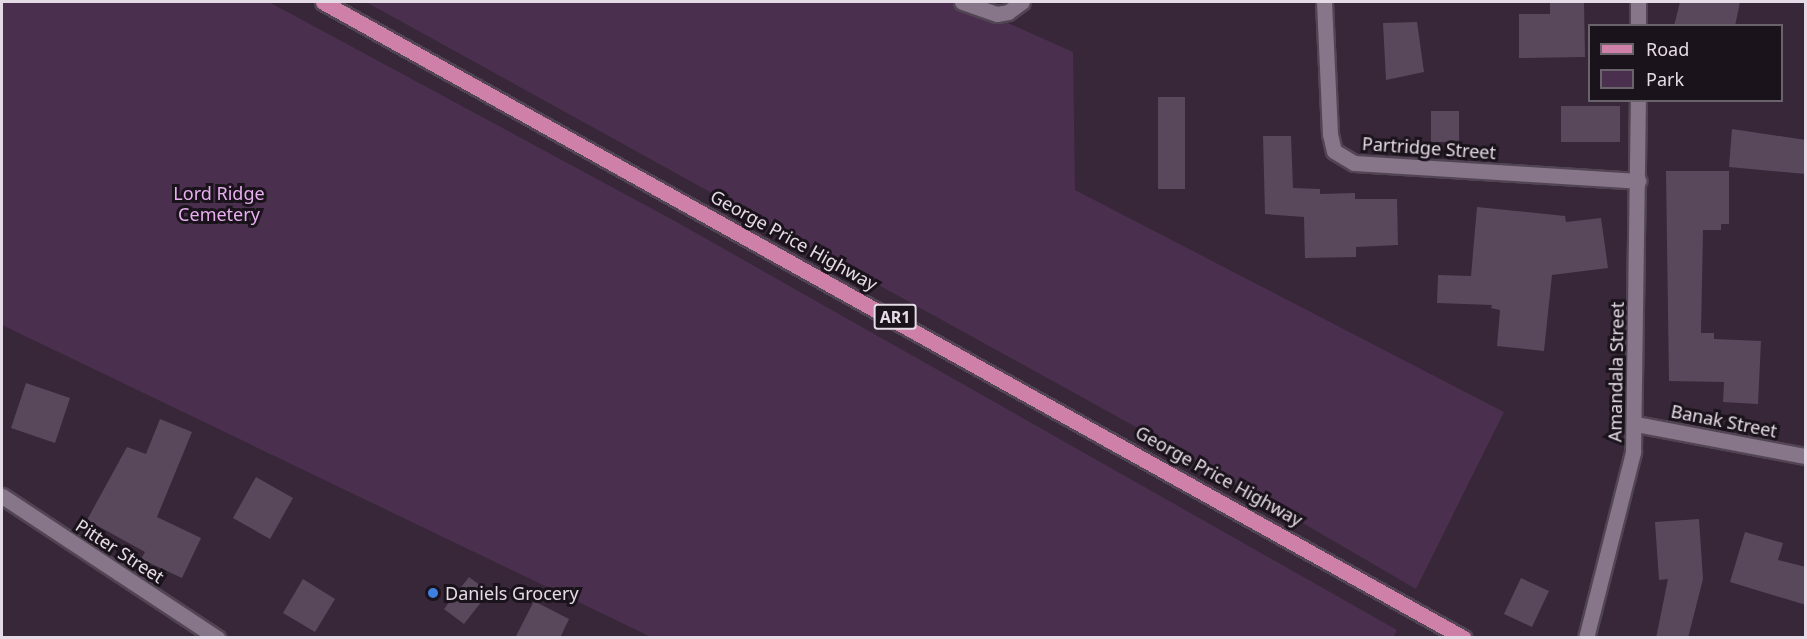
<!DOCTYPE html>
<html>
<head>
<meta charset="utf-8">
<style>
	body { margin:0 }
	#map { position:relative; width:1807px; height:639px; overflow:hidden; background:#372739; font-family:"Noto Sans",sans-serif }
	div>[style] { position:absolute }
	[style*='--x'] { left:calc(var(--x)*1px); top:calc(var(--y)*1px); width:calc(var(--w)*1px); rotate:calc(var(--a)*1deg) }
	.green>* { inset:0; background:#4a2f4e }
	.building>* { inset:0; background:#59485b }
	.roads { filter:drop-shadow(2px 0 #524553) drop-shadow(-2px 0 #524553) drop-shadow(0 2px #524553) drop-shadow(0 -2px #524553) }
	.minor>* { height:15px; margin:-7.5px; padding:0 7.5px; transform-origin:7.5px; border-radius:7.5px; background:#87758a }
	.major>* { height:15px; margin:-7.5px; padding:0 7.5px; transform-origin:7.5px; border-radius:7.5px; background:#cf80a8 }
	.dots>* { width:16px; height:16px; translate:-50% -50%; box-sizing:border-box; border:3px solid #1a131b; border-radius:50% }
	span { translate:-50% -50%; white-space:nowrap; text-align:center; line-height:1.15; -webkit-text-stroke:6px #1a131b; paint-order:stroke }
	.shield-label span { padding:2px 4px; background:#1a131b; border:2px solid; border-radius:4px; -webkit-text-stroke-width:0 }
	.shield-label { font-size:16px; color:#e5dbe6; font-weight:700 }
	.street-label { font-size:18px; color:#e5dbe6 }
	.park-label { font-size:18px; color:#e9aff1 }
	.poi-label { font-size:18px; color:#e5dbe6 }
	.left { translate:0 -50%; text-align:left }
	.frame { position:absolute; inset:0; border:3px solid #e5dbe6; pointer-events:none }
	.legend { position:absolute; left:1588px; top:24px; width:195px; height:78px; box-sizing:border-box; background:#1a131b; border:2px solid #6b636c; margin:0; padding:8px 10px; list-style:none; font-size:18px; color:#e5dbe6 }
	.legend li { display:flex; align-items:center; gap:12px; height:30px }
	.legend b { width:30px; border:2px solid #6b636c }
</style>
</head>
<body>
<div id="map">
	<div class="green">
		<div style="clip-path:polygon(2px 2px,269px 2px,673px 220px,1397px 630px,1393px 638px,651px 637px,2px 325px)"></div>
		<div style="clip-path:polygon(366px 2px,961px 2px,1073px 52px,1075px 190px,1504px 412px,1416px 589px,1174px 448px)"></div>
	</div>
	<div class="building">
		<div style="clip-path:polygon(1550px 2px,1584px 2px,1585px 57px,1519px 58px,1519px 14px,1550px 14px)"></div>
		<div style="clip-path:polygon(1680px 2px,1740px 2px,1735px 26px,1674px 26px)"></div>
		<div style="clip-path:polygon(1417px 22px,1424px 72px,1386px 80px,1383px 23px)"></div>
		<div style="clip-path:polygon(1158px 97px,1185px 97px,1185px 189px,1158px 189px)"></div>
		<div style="clip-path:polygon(1561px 106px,1620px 106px,1620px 142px,1561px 142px)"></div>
		<div style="clip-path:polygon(1431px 111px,1459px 111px,1459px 142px,1431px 142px)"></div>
		<div style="clip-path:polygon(1732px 129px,1806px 140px,1806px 174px,1729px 167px)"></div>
		<div style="clip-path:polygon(1263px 136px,1291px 136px,1293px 188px,1320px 189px,1320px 194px,1355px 193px,1355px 199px,1397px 199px,1398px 245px,1356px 247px,1356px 257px,1305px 258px,1304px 217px,1265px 214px)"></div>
		<div style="clip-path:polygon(1666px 171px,1729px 171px,1729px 224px,1721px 224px,1721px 230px,1703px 230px,1701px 333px,1714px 333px,1714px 339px,1761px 341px,1758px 404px,1723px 402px,1724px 382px,1669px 381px)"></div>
		<div style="clip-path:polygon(1477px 207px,1565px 216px,1566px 222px,1601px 218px,1608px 268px,1552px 275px,1544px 351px,1497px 346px,1500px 310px,1491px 308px,1492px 305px,1437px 303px,1438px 275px,1471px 276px)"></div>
		<div style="clip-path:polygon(26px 383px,70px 398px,55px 443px,11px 428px)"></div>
		<div style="clip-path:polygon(160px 419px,192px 432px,157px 517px,201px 538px,182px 578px,141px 559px,145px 552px,87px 520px,127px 447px,146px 454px)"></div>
		<div style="clip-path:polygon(256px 477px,293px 498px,270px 539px,233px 518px)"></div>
		<div style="clip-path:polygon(1699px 519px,1703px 579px,1688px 638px,1656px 638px,1668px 579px,1659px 580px,1655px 522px)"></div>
		<div style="clip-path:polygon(1745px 532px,1783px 543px,1778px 560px,1806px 567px,1806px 605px,1730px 582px)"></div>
		<div style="clip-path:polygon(469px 577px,489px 592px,464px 624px,444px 609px)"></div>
		<div style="clip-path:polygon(1521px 578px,1549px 591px,1532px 627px,1504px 614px)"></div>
		<div style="clip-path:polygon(303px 579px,335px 599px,315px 632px,283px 613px)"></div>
		<div style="clip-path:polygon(534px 601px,569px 619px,560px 638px,515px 638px)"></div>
	</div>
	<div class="roads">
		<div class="minor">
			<div style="--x:962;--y:2;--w:37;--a:19"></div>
			<div style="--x:997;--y:14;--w:11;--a:-10"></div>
			<div style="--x:1008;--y:12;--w:17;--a:-36"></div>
			<div style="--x:1324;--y:2;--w:132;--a:87.4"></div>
			<div style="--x:1330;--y:134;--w:17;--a:77"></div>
			<div style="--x:1334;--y:151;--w:23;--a:31"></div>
			<div style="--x:1354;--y:163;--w:285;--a:3.6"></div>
			<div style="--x:1638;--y:2;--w:24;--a:90"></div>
			<div style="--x:1636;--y:424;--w:173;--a:10.7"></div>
			<div style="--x:2;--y:496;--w:258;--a:33.4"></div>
			<div style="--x:1586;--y:638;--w:192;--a:-75.8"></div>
			<div style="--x:1633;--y:452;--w:352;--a:-89.2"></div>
		</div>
		<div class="major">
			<div style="--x:323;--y:2;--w:1306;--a:29.14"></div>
		</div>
	</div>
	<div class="dots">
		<div style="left:433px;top:593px;background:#3f7fe0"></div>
	</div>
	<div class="shield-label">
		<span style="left:895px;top:317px">AR1</span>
	</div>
	<div class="street-label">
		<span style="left:1429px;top:148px;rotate:4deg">Partridge Street</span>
		<span style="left:794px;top:240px;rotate:29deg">George Price Highway</span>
		<span style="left:1616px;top:372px;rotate:-89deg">Amandala Street</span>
		<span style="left:1724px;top:421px;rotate:11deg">Banak Street</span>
		<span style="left:1219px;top:476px;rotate:29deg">George Price Highway</span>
		<span style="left:120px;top:551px;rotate:33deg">Pitter Street</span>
	</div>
	<div class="park-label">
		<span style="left:219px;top:204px">Lord Ridge<br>Cemetery</span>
	</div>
	<div class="poi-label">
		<span class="left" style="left:445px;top:593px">Daniels Grocery</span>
	</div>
	<div class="frame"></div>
	<ul class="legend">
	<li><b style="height:8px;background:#cf80a8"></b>Road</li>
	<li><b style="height:16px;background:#4a2f4e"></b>Park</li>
	</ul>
</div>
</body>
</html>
